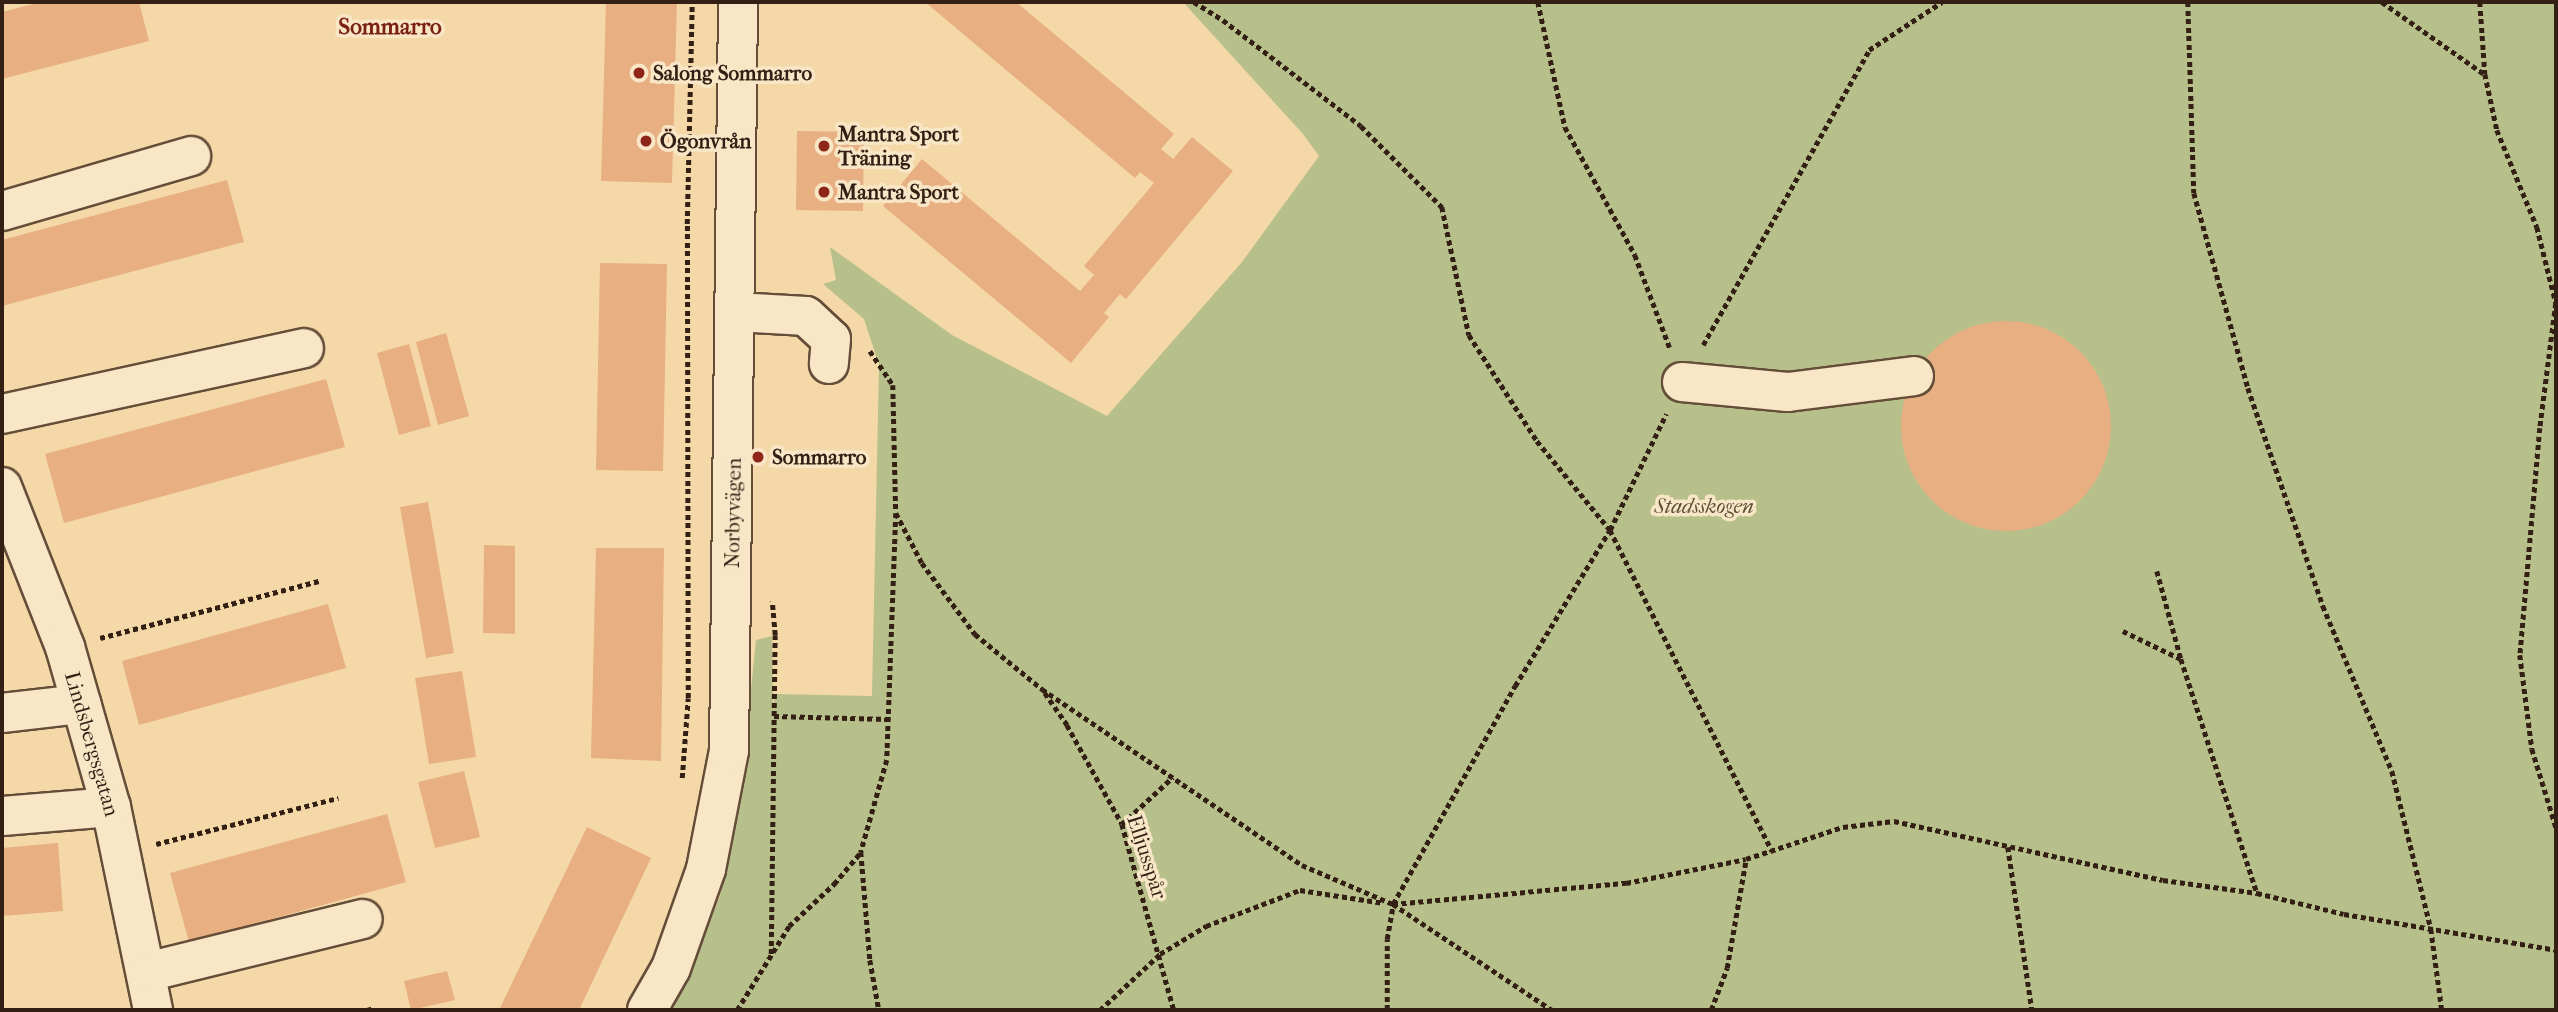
<!DOCTYPE html>
<html>
<head>
<meta charset="utf-8">
<style>
	body { margin:0 }
	#map { position:relative; width:2558px; height:1012px; overflow:hidden; background:#f5d8a8; font-family:"IM FELL French Canon",serif }
	div>[style] { position:absolute }
	[style*='--x'] { left:calc(var(--x)*1px); top:calc(var(--y)*1px); width:calc(var(--w)*1px); rotate:calc(var(--a)*1deg) }
	.green>* { inset:0; background:#b7c08b }
	.building>* { inset:0; background:#e7af82 }
	.round { border-radius:50% }
	.path>* { height:4.5px; margin-top:-2.25px; transform-origin:0; background:repeating-linear-gradient(90deg,#331f14 0 5px,transparent 0 8.5px) }
	.roads { filter:drop-shadow(2px 0 #644d39) drop-shadow(-2px 0 #644d39) drop-shadow(0 2px #644d39) drop-shadow(0 -2px #644d39) }
	.minor>* { height:38px; margin:-19px; padding:0 19px; transform-origin:19px; border-radius:19px; background:#f8e6c6 }
	.dots>* { width:19px; height:19px; translate:-50% -50%; box-sizing:border-box; border:4px solid #f8e6c6; border-radius:50% }
	span { translate:-50% -50%; white-space:nowrap; text-align:center; line-height:1.15; -webkit-text-stroke:7px #f8e6c6; paint-order:stroke }
	.poi-label { font-size:21px; color:#331f14; font-weight:700 }
	.left { translate:0 -50%; text-align:left }
	.park-label { font-size:21px; color:#5b4f38; font-style:italic }
	.street-label { font-size:21px; color:#331f14 }
	.neighbourhood-label { font-size:23px; color:#7a1f14; font-weight:700 }
	.frame { position:absolute; inset:0; border:4px solid #331f14; pointer-events:none }
</style>
</head>
<body>
<div id="map">
	<div class="green">
		<div style="clip-path:polygon(1183px 2px,2556px 2px,2556px 1010px,673px 1010px,720px 896px,740px 797px,756px 640px,772px 636px,773px 705px,776px 694px,872px 696px,879px 365px,864px 319px,823px 284px,836px 280px,830px 247px,952px 335px,1107px 416px,1242px 262px,1319px 156px,1303px 134px)"></div>
	</div>
	<div class="building">
		<div style="clip-path:polygon(41px 2px,139px 2px,149px 41px,2px 79px,2px 12px)"></div>
		<div style="clip-path:polygon(606px 2px,677px 2px,672px 183px,601px 181px)"></div>
		<div style="clip-path:polygon(925px 2px,1016px 2px,1174px 134px,1161px 149px,1173px 159px,1192px 137px,1233px 171px,1126px 299px,1120px 294px,1104px 313px,1109px 317px,1071px 363px,883px 206px,922px 159px,1080px 291px,1094px 275px,1084px 266px,1154px 183px,1140px 172px,1135px 178px)"></div>
		<div style="clip-path:polygon(797px 131px,864px 132px,863px 211px,796px 210px)"></div>
		<div style="clip-path:polygon(227px 180px,244px 242px,2px 306px,2px 240px)"></div>
		<div style="clip-path:polygon(600px 263px,667px 264px,663px 471px,596px 470px)"></div>
		<div class="round" style="left:1901px;top:321px;width:210px;height:210px"></div>
		<div style="clip-path:polygon(446px 333px,469px 416px,438px 425px,416px 342px)"></div>
		<div style="clip-path:polygon(409px 344px,431px 426px,399px 435px,377px 353px)"></div>
		<div style="clip-path:polygon(326px 379px,345px 447px,64px 523px,45px 454px)"></div>
		<div style="clip-path:polygon(428px 502px,454px 653px,426px 658px,400px 507px)"></div>
		<div style="clip-path:polygon(484px 545px,515px 546px,515px 634px,483px 633px)"></div>
		<div style="clip-path:polygon(596px 548px,664px 548px,661px 761px,591px 758px)"></div>
		<div style="clip-path:polygon(328px 604px,346px 668px,139px 725px,122px 661px)"></div>
		<div style="clip-path:polygon(462px 671px,476px 757px,429px 764px,415px 678px)"></div>
		<div style="clip-path:polygon(464px 771px,480px 837px,435px 848px,418px 782px)"></div>
		<div style="clip-path:polygon(387px 814px,406px 882px,189px 942px,170px 873px)"></div>
		<div style="clip-path:polygon(587px 827px,651px 858px,579px 1010px,505px 1010px,500px 1008px)"></div>
		<div style="clip-path:polygon(58px 843px,63px 911px,2px 916px,2px 848px)"></div>
		<div style="clip-path:polygon(447px 971px,455px 1000px,411px 1010px,404px 981px)"></div>
	</div>
	<div class="path">
		<div style="--x:1194;--y:2;--w:34;--a:32"></div>
		<div style="--x:1223;--y:20;--w:174;--a:37.5"></div>
		<div style="--x:1361;--y:126;--w:115;--a:45"></div>
		<div style="--x:1442;--y:207;--w:131;--a:78.1"></div>
		<div style="--x:1469;--y:335;--w:126;--a:57.3"></div>
		<div style="--x:1537;--y:441;--w:115;--a:50.6"></div>
		<div style="--x:1610;--y:530;--w:360;--a:63.2"></div>
		<div style="--x:1538;--y:2;--w:128;--a:77.8"></div>
		<div style="--x:1565;--y:127;--w:146;--a:61.3"></div>
		<div style="--x:1635;--y:255;--w:99;--a:69.4"></div>
		<div style="--x:2188;--y:2;--w:191;--a:88.2"></div>
		<div style="--x:2194;--y:193;--w:202;--a:74.5"></div>
		<div style="--x:2248;--y:388;--w:231;--a:71"></div>
		<div style="--x:2323;--y:606;--w:179;--a:67.3"></div>
		<div style="--x:2392;--y:771;--w:163;--a:76.1"></div>
		<div style="--x:2431;--y:929;--w:82;--a:82.3"></div>
		<div style="--x:2382;--y:2;--w:125;--a:35.2"></div>
		<div style="--x:2480;--y:2;--w:72;--a:86"></div>
		<div style="--x:2485;--y:74;--w:57;--a:77.9"></div>
		<div style="--x:2497;--y:130;--w:105;--a:67.6"></div>
		<div style="--x:2537;--y:227;--w:78;--a:76"></div>
		<div style="--x:2556;--y:303;--w:126;--a:97.3"></div>
		<div style="--x:2540;--y:428;--w:228;--a:95"></div>
		<div style="--x:2520;--y:655;--w:95;--a:82.7"></div>
		<div style="--x:2532;--y:749;--w:82;--a:72.9"></div>
		<div style="--x:1703;--y:345;--w:338;--a:-60.6"></div>
		<div style="--x:1869;--y:50;--w:87;--a:-33.3"></div>
		<div style="--x:870;--y:351;--w:41;--a:55.9"></div>
		<div style="--x:893;--y:385;--w:128;--a:88.7"></div>
		<div style="--x:896;--y:513;--w:247;--a:92.1"></div>
		<div style="--x:887;--y:760;--w:96;--a:105.8"></div>
		<div style="--x:861;--y:852;--w:108;--a:85.2"></div>
		<div style="--x:870;--y:960;--w:51;--a:79.8"></div>
		<div style="--x:896;--y:513;--w:56;--a:62.5"></div>
		<div style="--x:922;--y:563;--w:89;--a:53.3"></div>
		<div style="--x:975;--y:634;--w:87;--a:39.4"></div>
		<div style="--x:1042;--y:689;--w:314;--a:34.1"></div>
		<div style="--x:1302;--y:865;--w:99;--a:23.2"></div>
		<div style="--x:1393;--y:904;--w:234;--a:-5.2"></div>
		<div style="--x:1626;--y:883;--w:122;--a:-11.3"></div>
		<div style="--x:1746;--y:859;--w:102;--a:-18.3"></div>
		<div style="--x:1843;--y:827;--w:51;--a:-6.7"></div>
		<div style="--x:1894;--y:821;--w:275;--a:12.4"></div>
		<div style="--x:2163;--y:880;--w:95;--a:7.9"></div>
		<div style="--x:2257;--y:893;--w:89;--a:13.6"></div>
		<div style="--x:2344;--y:914;--w:215;--a:9.6"></div>
		<div style="--x:2157;--y:571;--w:91;--a:74.7"></div>
		<div style="--x:2181;--y:659;--w:246;--a:72"></div>
		<div style="--x:2123;--y:631;--w:64;--a:25.8"></div>
		<div style="--x:100;--y:638;--w:226;--a:-14.6"></div>
		<div style="--x:1045;--y:693;--w:39;--a:55"></div>
		<div style="--x:1067;--y:725;--w:113;--a:60.9"></div>
		<div style="--x:1122;--y:824;--w:193;--a:74.4"></div>
		<div style="--x:774;--y:716;--w:114;--a:1.5"></div>
		<div style="--x:682;--y:778;--w:80;--a:-85.7"></div>
		<div style="--x:688;--y:698;--w:474;--a:-90.1"></div>
		<div style="--x:687;--y:224;--w:222;--a:-88.7"></div>
		<div style="--x:1122;--y:824;--w:69;--a:-42.7"></div>
		<div style="--x:156;--y:844;--w:188;--a:-14.2"></div>
		<div style="--x:2008;--y:847;--w:165;--a:81.6"></div>
		<div style="--x:1393;--y:904;--w:191;--a:33.7"></div>
		<div style="--x:771;--y:954;--w:319;--a:-89.3"></div>
		<div style="--x:775;--y:635;--w:34;--a:-95"></div>
		<div style="--x:367;--y:1010;--w:7;--a:-16"></div>
		<div style="--x:737;--y:1010;--w:99;--a:-58.2"></div>
		<div style="--x:789;--y:926;--w:62;--a:-43"></div>
		<div style="--x:834;--y:884;--w:40;--a:-50"></div>
		<div style="--x:1100;--y:1010;--w:82;--a:-43"></div>
		<div style="--x:1160;--y:954;--w:54;--a:-31.3"></div>
		<div style="--x:1206;--y:926;--w:101;--a:-21"></div>
		<div style="--x:1300;--y:890;--w:85;--a:8.8"></div>
		<div style="--x:1387;--y:1010;--w:71;--a:-90"></div>
		<div style="--x:1387;--y:939;--w:36;--a:-80"></div>
		<div style="--x:1393;--y:904;--w:250;--a:-60.8"></div>
		<div style="--x:1515;--y:686;--w:183;--a:-58.7"></div>
		<div style="--x:1610;--y:530;--w:129;--a:-64.2"></div>
		<div style="--x:1711;--y:1010;--w:45;--a:-69.1"></div>
		<div style="--x:1727;--y:968;--w:111;--a:-80.1"></div>
	</div>
	<div class="roads">
		<div class="minor">
			<div style="--x:2;--y:211;--w:197;--a:-16.2"></div>
			<div style="--x:736;--y:312;--w:70;--a:3.3"></div>
			<div style="--x:806;--y:316;--w:34;--a:43"></div>
			<div style="--x:831;--y:339;--w:25;--a:95"></div>
			<div style="--x:1682;--y:382;--w:106;--a:5.4"></div>
			<div style="--x:1788;--y:392;--w:127;--a:-7.2"></div>
			<div style="--x:2;--y:414;--w:309;--a:-12.3"></div>
			<div style="--x:2;--y:487;--w:172;--a:68.5"></div>
			<div style="--x:65;--y:647;--w:166;--a:74"></div>
			<div style="--x:111;--y:807;--w:207;--a:78.3"></div>
			<div style="--x:2;--y:713;--w:80;--a:-6.5"></div>
			<div style="--x:2;--y:816;--w:109;--a:-4.7"></div>
			<div style="--x:147;--y:972;--w:222;--a:-13.8"></div>
			<div style="--x:647;--y:1010;--w:48;--a:-60.3"></div>
			<div style="--x:671;--y:968;--w:105;--a:-70.5"></div>
			<div style="--x:706;--y:869;--w:120;--a:-79"></div>
			<div style="--x:729;--y:751;--w:749;--a:-89.31"></div>
		</div>
	</div>
	<div class="dots">
		<div style="left:639px;top:73px;background:#8f2418"></div>
		<div style="left:646px;top:141px;background:#8f2418"></div>
		<div style="left:824px;top:146px;background:#8f2418"></div>
		<div style="left:824px;top:192px;background:#8f2418"></div>
		<div style="left:758px;top:457px;background:#8f2418"></div>
	</div>
	<div class="poi-label">
		<span class="left" style="left:653px;top:73px">Salong Sommarro</span>
		<span class="left" style="left:838px;top:146px">Mantra Sport<br>Träning</span>
		<span class="left" style="left:660px;top:141px">Ögonvrån</span>
		<span class="left" style="left:838px;top:192px">Mantra Sport</span>
		<span class="left" style="left:772px;top:457px">Sommarro</span>
	</div>
	<div class="park-label">
		<span style="left:1704px;top:506px">Stadsskogen</span>
	</div>
	<div class="street-label">
		<span style="left:733px;top:513px;rotate:-89deg">Norbyvägen</span>
		<span style="left:92px;top:744px;rotate:74deg">Lindsbergsgatan</span>
		<span style="left:1147px;top:857px;rotate:72deg">Elljusspår</span>
	</div>
	<div class="neighbourhood-label">
		<span style="left:390px;top:27px">Sommarro</span>
	</div>
	<div class="frame"></div>
</div>
</body>
</html>
